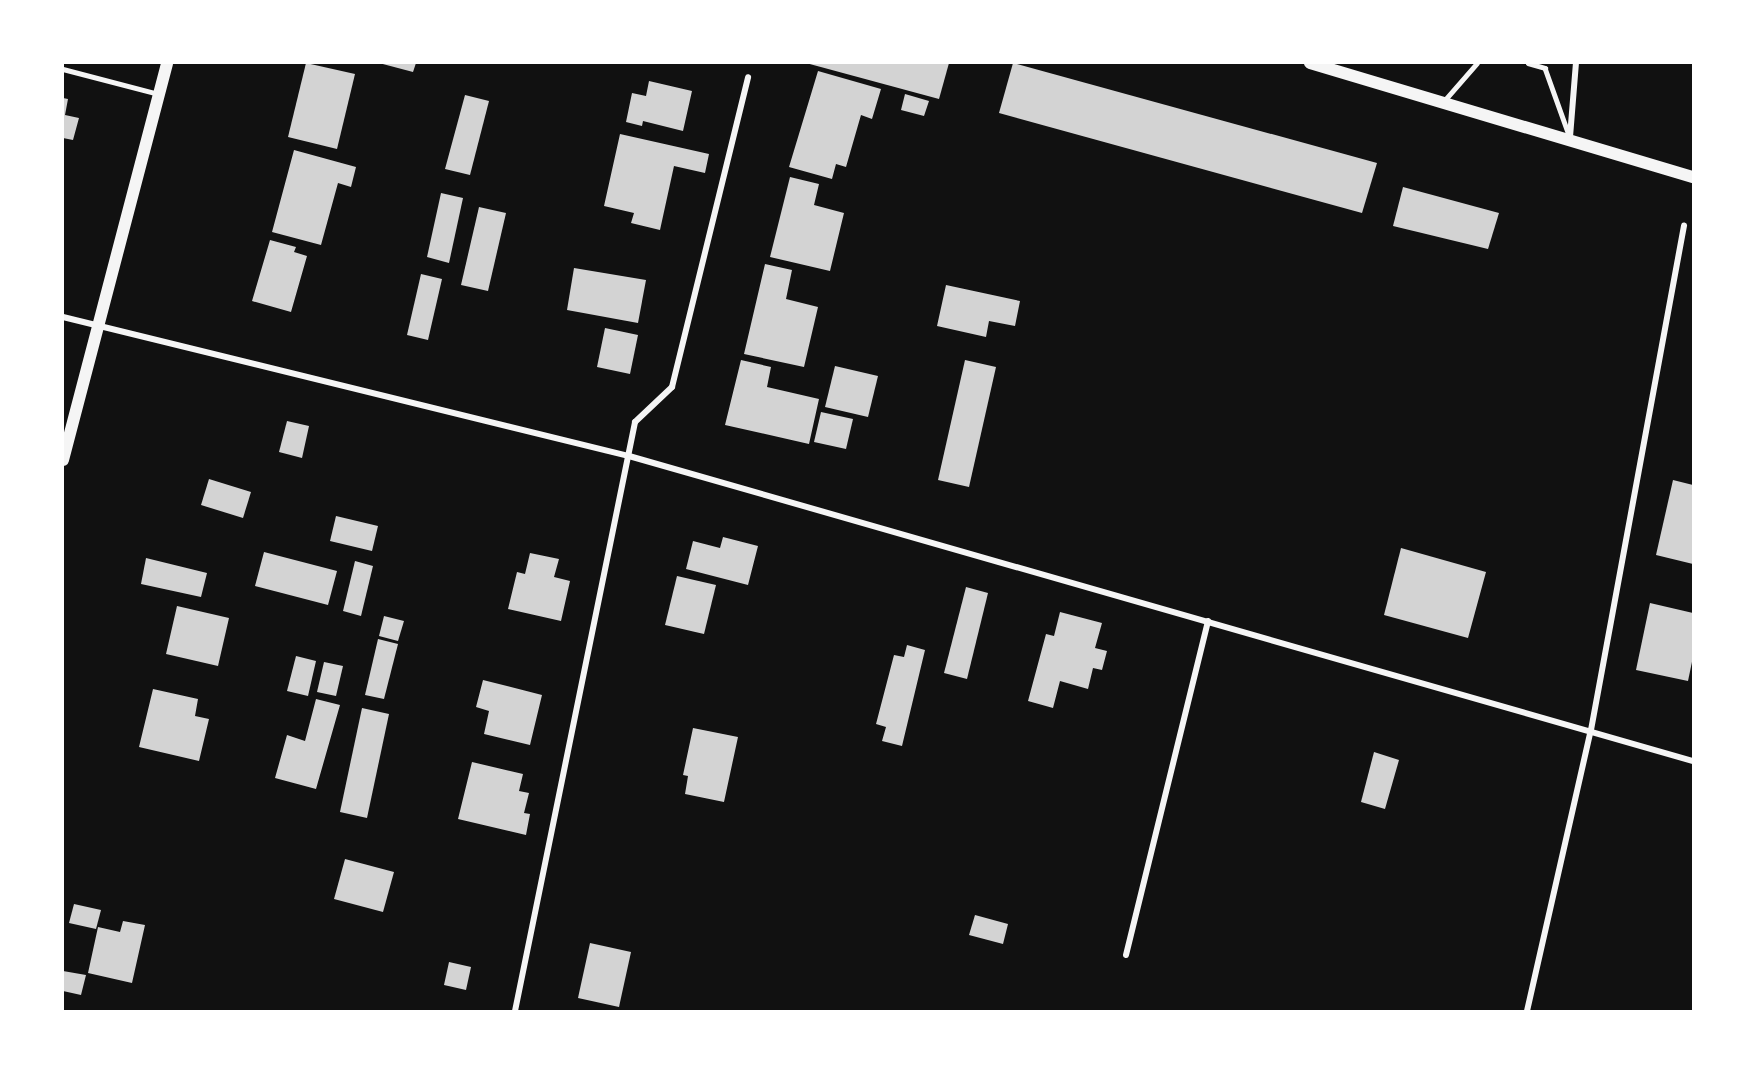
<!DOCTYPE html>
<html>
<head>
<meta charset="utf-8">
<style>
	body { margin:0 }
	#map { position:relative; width:1756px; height:1074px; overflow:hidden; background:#111; font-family:"Noto Sans",sans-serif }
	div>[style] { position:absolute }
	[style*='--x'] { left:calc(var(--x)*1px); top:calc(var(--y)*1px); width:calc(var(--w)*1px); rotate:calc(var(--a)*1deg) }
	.building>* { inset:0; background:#d3d3d3 }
	.service>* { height:4.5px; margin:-2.25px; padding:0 2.25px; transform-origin:2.25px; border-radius:2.25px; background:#f5f5f5 }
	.minor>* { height:6px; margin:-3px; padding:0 3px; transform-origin:3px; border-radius:3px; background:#f5f5f5 }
	.secondary>* { height:12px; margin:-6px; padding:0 6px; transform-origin:6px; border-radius:6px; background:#f5f5f5 }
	span { translate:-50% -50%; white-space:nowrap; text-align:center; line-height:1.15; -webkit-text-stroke:6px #fff; paint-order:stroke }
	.frame { position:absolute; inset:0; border:64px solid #fff; pointer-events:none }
</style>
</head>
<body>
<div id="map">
	<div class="building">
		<div style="clip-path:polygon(306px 63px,355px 74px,337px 149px,288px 137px)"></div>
		<div style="clip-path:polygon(379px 63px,416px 63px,413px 72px)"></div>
		<div style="clip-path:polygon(806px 63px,949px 63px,939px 99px)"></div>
		<div style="clip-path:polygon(1013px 63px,1377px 163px,1362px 213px,999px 113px)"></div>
		<div style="clip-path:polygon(818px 71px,881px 89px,872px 119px,861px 115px,846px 167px,836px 164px,832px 179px,789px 167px)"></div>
		<div style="clip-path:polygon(649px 81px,692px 91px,683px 131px,643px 121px,642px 126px,626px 122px,632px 93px,646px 96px)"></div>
		<div style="clip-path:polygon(905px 94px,929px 101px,924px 116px,901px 110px)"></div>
		<div style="clip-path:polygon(465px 95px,489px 101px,470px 175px,445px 169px)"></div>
		<div style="clip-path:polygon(63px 98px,68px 99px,65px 115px,79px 118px,73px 140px,63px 138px)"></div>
		<div style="clip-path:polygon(620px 134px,709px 154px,705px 173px,674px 166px,660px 230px,631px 223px,634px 213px,604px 206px)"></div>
		<div style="clip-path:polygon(294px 150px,356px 167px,351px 187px,338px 183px,321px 245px,272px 232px)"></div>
		<div style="clip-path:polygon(790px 177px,819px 184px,814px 205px,844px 213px,830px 271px,770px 257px)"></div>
		<div style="clip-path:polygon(1403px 187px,1499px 213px,1488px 249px,1393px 226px)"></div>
		<div style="clip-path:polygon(441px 193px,463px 198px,449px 263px,427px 257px)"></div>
		<div style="clip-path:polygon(479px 207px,506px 213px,488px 291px,461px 285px)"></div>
		<div style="clip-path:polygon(270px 240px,296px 247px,294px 252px,307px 256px,291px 312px,252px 301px)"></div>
		<div style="clip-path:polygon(765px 264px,792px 270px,786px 299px,818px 307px,804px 367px,744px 354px)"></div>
		<div style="clip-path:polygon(574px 268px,646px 280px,638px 323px,567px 310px)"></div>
		<div style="clip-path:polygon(421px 274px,442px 279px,428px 340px,407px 335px)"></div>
		<div style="clip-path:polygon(946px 285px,1020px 301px,1015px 326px,989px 321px,986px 337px,937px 326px)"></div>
		<div style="clip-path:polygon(605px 328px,638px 335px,630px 374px,597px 367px)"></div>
		<div style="clip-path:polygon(741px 360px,771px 367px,767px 387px,819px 399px,809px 444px,725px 425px)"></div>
		<div style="clip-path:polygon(965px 360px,996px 367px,969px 487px,938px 480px)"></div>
		<div style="clip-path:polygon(835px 366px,878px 376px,868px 417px,825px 407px)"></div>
		<div style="clip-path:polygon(821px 412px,853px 419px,846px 449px,814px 442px)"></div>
		<div style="clip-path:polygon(287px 421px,309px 426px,302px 458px,279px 452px)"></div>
		<div style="clip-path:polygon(209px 479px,251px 492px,243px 518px,201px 505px)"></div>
		<div style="clip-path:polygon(1673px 480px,1693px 485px,1693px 564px,1656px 555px)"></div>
		<div style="clip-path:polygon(336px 516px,378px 526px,372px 551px,330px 541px)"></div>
		<div style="clip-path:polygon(723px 537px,758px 546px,748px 585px,686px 569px,693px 541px,720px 548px)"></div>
		<div style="clip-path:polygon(1401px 548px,1486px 572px,1468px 638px,1384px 615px)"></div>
		<div style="clip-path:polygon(264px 552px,337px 571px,328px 605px,255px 586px)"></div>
		<div style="clip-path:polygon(530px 553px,559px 559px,554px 577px,570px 581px,561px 621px,508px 609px,517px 572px,525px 574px)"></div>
		<div style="clip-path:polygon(146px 558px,207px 573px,201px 597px,141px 584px)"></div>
		<div style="clip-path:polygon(355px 561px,373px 566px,361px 616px,343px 611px)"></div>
		<div style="clip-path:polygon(677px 576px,716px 585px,704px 634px,665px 625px)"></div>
		<div style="clip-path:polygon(966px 587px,988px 593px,967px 679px,944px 673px)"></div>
		<div style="clip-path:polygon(1650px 603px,1693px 613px,1693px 657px,1688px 681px,1636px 670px)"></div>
		<div style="clip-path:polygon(177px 606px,229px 618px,218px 666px,166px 654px)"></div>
		<div style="clip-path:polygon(1060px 612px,1102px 623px,1095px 648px,1107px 651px,1102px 670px,1093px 668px,1088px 689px,1060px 681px,1053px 708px,1028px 701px,1046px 634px,1054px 636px)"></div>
		<div style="clip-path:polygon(384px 616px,404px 621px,398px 641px,379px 636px)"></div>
		<div style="clip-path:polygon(378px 639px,398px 644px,384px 699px,365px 695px)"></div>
		<div style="clip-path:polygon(907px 645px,925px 650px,902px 746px,882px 741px,886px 727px,876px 724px,894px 655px,904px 657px)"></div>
		<div style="clip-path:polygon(296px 656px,316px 661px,308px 696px,287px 691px)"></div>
		<div style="clip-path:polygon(324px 662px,343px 666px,336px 696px,317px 692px)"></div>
		<div style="clip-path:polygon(483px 680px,542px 695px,530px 745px,484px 734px,489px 711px,476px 707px)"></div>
		<div style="clip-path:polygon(153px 689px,198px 699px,195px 716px,209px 719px,199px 761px,139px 747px)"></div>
		<div style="clip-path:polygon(316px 699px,340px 705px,316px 789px,275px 778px,287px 735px,305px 741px)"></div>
		<div style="clip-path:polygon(362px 708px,389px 714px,367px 818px,340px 812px)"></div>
		<div style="clip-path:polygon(693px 728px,738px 737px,724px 802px,685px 794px,688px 776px,683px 775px)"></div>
		<div style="clip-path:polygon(1374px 752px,1399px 760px,1385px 809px,1361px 802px)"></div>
		<div style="clip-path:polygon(472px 762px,523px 774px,519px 791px,529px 793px,524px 813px,530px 814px,526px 835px,458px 819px)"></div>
		<div style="clip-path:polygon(345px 859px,394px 872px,383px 912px,334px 899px)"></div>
		<div style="clip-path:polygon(74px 904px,101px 910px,96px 929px,69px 923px)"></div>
		<div style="clip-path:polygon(975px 915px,1008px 924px,1003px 944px,969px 935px)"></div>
		<div style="clip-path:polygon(123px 921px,145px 925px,132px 983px,88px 973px,98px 927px,120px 932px)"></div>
		<div style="clip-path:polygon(590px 943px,631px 952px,619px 1007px,578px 998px)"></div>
		<div style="clip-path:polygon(449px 962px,471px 967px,466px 990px,444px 985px)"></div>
		<div style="clip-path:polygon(63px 971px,86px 975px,81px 995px,63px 991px)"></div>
	</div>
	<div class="service">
		<div style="--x:1528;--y:63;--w:18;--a:16"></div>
		<div style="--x:1545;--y:68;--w:71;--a:70.3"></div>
		<div style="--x:63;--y:69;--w:99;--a:14.6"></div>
		<div style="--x:1444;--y:101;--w:50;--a:-49"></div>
	</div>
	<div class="minor">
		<div style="--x:1570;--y:137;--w:74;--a:-85.4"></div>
		<div style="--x:63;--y:317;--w:583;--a:13.8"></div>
		<div style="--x:629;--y:456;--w:1107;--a:16"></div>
		<div style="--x:1126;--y:955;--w:344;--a:-76.2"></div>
		<div style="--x:515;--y:1011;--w:601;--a:-78.48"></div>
		<div style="--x:635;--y:422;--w:51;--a:-43.4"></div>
		<div style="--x:672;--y:387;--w:319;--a:-76.2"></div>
		<div style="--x:1527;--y:1011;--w:288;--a:-77.2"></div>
		<div style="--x:1591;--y:730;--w:513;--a:-79.55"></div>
	</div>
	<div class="secondary">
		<div style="--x:1310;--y:63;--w:400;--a:16.6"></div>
		<div style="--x:63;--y:460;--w:410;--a:-75.3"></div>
	</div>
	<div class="frame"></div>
</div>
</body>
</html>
